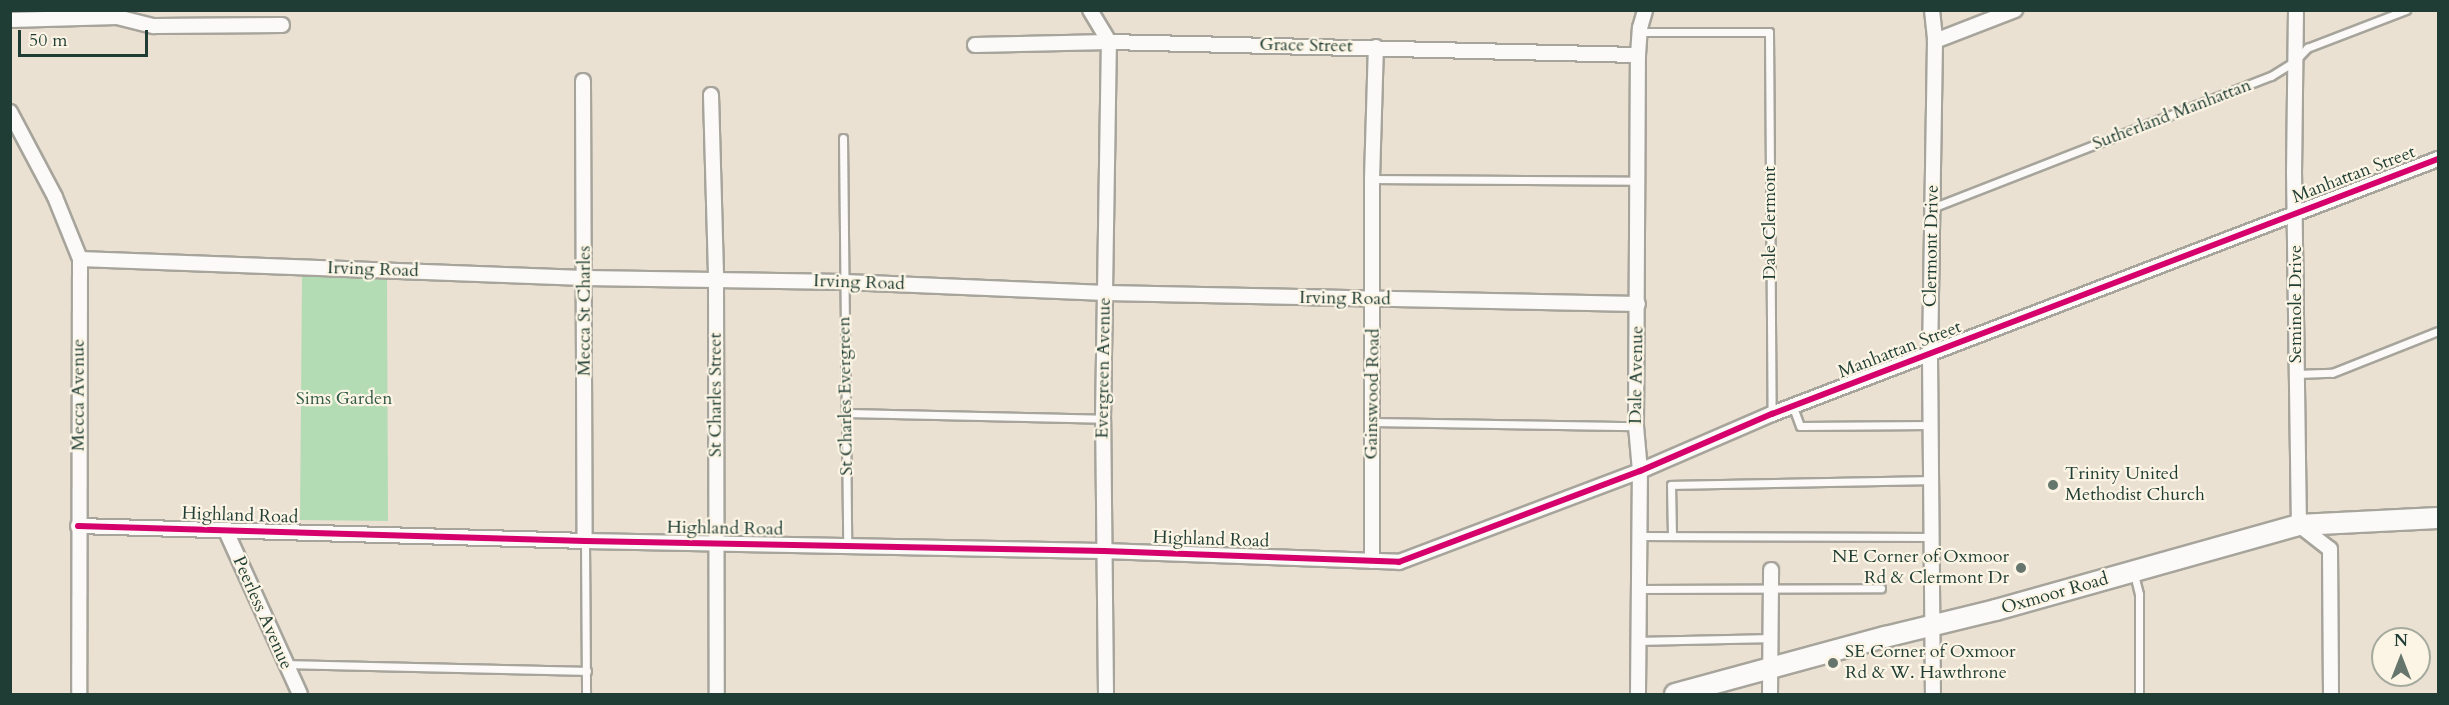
<!DOCTYPE html>
<html>
<head>
<meta charset="utf-8">
<style>
	body { margin:0 }
	#map { position:relative; width:2449px; height:705px; overflow:hidden; background:#ebe1d3; font-family:Cardo,serif }
	div>[style] { position:absolute }
	[style*='--x'] { left:calc(var(--x)*1px); top:calc(var(--y)*1px); width:calc(var(--w)*1px); rotate:calc(var(--a)*1deg) }
	.green>* { inset:0; background:#b3dcb4 }
	.roads { filter:drop-shadow(2px 0 #a6a49b) drop-shadow(-2px 0 #a6a49b) drop-shadow(0 2px #a6a49b) drop-shadow(0 -2px #a6a49b) }
	.service>* { height:7px; margin:-3.5px; padding:0 3.5px; transform-origin:3.5px; border-radius:3.5px; background:#fcfaf8 }
	.minor>* { height:14px; margin:-7px; padding:0 7px; transform-origin:7px; border-radius:7px; background:#fcfaf8 }
	.secondary>* { height:20px; margin:-10px; padding:0 10px; transform-origin:10px; border-radius:10px; background:#fcfaf8 }
	.cycleway>* { height:6px; margin:-3px; padding:0 3px; transform-origin:3px; border-radius:3px; background:#d6006c }
	.dots>* { width:16px; height:16px; translate:-50% -50%; box-sizing:border-box; border:3px solid #fcf5e5; border-radius:50% }
	span { translate:-50% -50%; white-space:nowrap; text-align:center; line-height:1.15; -webkit-text-stroke:4.5px #fcf5e5; paint-order:stroke }
	.street-label { font-size:18px; color:#1f3d34 }
	.park-label { font-size:18px; color:#335c48 }
	.poi-label { font-size:18px; color:#1f3d34 }
	.left { translate:0 -50%; text-align:left }
	.right { translate:-100% -50%; text-align:right }
	.frame { position:absolute; inset:0; border:12px solid #1f3d34; pointer-events:none }
	.north { position:absolute; left:2371px; top:627px; width:60px; height:60px; box-sizing:border-box; background:#fcf5e5; border:2px solid #a4ab9e; border-radius:50%; rotate:0deg; font-size:16px; font-weight:700; line-height:24px; text-align:center; color:#1f3d34 }
	.north::after { content:''; display:block; margin:auto; width:21px; height:27px; background:#66766c; clip-path:polygon(50% 0,100% 100%,50% 72%,0 100%) }
	.scale { position:absolute; left:18px; top:30px; width:130px; height:27px; box-sizing:border-box; border:3px solid #1f3d34; border-top:0; padding-left:8px; font-size:18px; line-height:21px; white-space:nowrap; color:#1f3d34; -webkit-text-stroke:4px #fcf5e5; paint-order:stroke }
</style>
</head>
<body>
<div id="map">
	<div class="green">
		<div style="clip-path:polygon(302px 275px,387px 277px,388px 521px,300px 520px)"></div>
	</div>
	<div class="roads">
		<div class="service">
			<div style="--x:1640;--y:32;--w:129;--a:0"></div>
			<div style="--x:1769;--y:32;--w:382;--a:89.6"></div>
			<div style="--x:843;--y:138;--w:408;--a:89.4"></div>
			<div style="--x:1372;--y:179;--w:265;--a:0.4"></div>
			<div style="--x:1932;--y:208;--w:364;--a:-21.3"></div>
			<div style="--x:2271;--y:76;--w:28;--a:-32"></div>
			<div style="--x:2295;--y:61;--w:18;--a:-47"></div>
			<div style="--x:2307;--y:48;--w:106;--a:-21"></div>
			<div style="--x:2296;--y:374;--w:36;--a:-2"></div>
			<div style="--x:2332;--y:373;--w:114;--a:-21.6"></div>
			<div style="--x:1793;--y:407;--w:20;--a:70"></div>
			<div style="--x:1800;--y:426;--w:132;--a:-0.4"></div>
			<div style="--x:847;--y:413;--w:256;--a:1.3"></div>
			<div style="--x:1372;--y:422;--w:264;--a:0.9"></div>
			<div style="--x:1640;--y:536;--w:293;--a:0.2"></div>
			<div style="--x:1672;--y:536;--w:51;--a:-91.1"></div>
			<div style="--x:1671;--y:485;--w:261;--a:-1.1"></div>
			<div style="--x:585;--y:541;--w:153;--a:89.6"></div>
			<div style="--x:2134;--y:574;--w:21;--a:76"></div>
			<div style="--x:2139;--y:594;--w:100;--a:90"></div>
			<div style="--x:1639;--y:589;--w:242;--a:-0.2"></div>
			<div style="--x:1639;--y:641;--w:132;--a:-1.3"></div>
			<div style="--x:286;--y:664;--w:301;--a:1.3"></div>
		</div>
		<div class="minor">
			<div style="--x:1090;--y:10;--w:37;--a:59"></div>
			<div style="--x:1932;--y:10;--w:31;--a:84"></div>
			<div style="--x:1935;--y:41;--w:315;--a:90.9"></div>
			<div style="--x:1930;--y:356;--w:338;--a:89.5"></div>
			<div style="--x:2296;--y:10;--w:161;--a:90.7"></div>
			<div style="--x:2294;--y:171;--w:354;--a:89.2"></div>
			<div style="--x:2299;--y:525;--w:39;--a:38"></div>
			<div style="--x:2330;--y:549;--w:145;--a:89.6"></div>
			<div style="--x:10;--y:20;--w:107;--a:-1.6"></div>
			<div style="--x:117;--y:17;--w:38;--a:14"></div>
			<div style="--x:154;--y:26;--w:128;--a:-0.4"></div>
			<div style="--x:1935;--y:41;--w:86;--a:-21.2"></div>
			<div style="--x:975;--y:45;--w:134;--a:-1.3"></div>
			<div style="--x:1109;--y:42;--w:529;--a:1.41"></div>
			<div style="--x:583;--y:81;--w:460;--a:89.8"></div>
			<div style="--x:711;--y:95;--w:184;--a:88.4"></div>
			<div style="--x:716;--y:279;--w:415;--a:89.9"></div>
			<div style="--x:10;--y:112;--w:96;--a:62.1"></div>
			<div style="--x:55;--y:197;--w:67;--a:68"></div>
			<div style="--x:80;--y:259;--w:435;--a:90.1"></div>
			<div style="--x:80;--y:259;--w:505;--a:2.15"></div>
			<div style="--x:585;--y:278;--w:259;--a:0.9"></div>
			<div style="--x:844;--y:282;--w:262;--a:2.4"></div>
			<div style="--x:1106;--y:293;--w:532;--a:1.18"></div>
			<div style="--x:78;--y:526;--w:507;--a:1.69"></div>
			<div style="--x:585;--y:541;--w:519;--a:1.1"></div>
			<div style="--x:1104;--y:551;--w:295;--a:2.1"></div>
			<div style="--x:1399;--y:562;--w:258;--a:-20.7"></div>
			<div style="--x:1640;--y:471;--w:144;--a:-23.4"></div>
			<div style="--x:1772;--y:414;--w:713;--a:-20.95"></div>
			<div style="--x:226;--y:531;--w:179;--a:65.6"></div>
			<div style="--x:1372;--y:561;--w:382;--a:-90"></div>
			<div style="--x:1372;--y:179;--w:132;--a:-88.3"></div>
			<div style="--x:1106;--y:694;--w:275;--a:-90.6"></div>
			<div style="--x:1103;--y:419;--w:377;--a:-89.1"></div>
			<div style="--x:1638;--y:694;--w:223;--a:-89.5"></div>
			<div style="--x:1640;--y:471;--w:45;--a:-95.1"></div>
			<div style="--x:1636;--y:426;--w:371;--a:-89.7"></div>
			<div style="--x:1638;--y:55;--w:27;--a:-86"></div>
			<div style="--x:1640;--y:28;--w:19;--a:-74"></div>
			<div style="--x:1770;--y:694;--w:124;--a:-89.5"></div>
		</div>
		<div class="secondary">
			<div style="--x:1675;--y:694;--w:218;--a:-15.2"></div>
			<div style="--x:1885;--y:637;--w:114;--a:-13.7"></div>
			<div style="--x:1996;--y:610;--w:315;--a:-15.7"></div>
			<div style="--x:2299;--y:525;--w:139;--a:-2.9"></div>
		</div>
	</div>
	<div class="cycleway">
		<div style="--x:78;--y:526;--w:507;--a:1.69"></div>
		<div style="--x:585;--y:541;--w:519;--a:1.1"></div>
		<div style="--x:1104;--y:551;--w:295;--a:2.1"></div>
		<div style="--x:1399;--y:562;--w:258;--a:-20.7"></div>
		<div style="--x:1640;--y:471;--w:144;--a:-23.4"></div>
		<div style="--x:1772;--y:414;--w:713;--a:-20.95"></div>
	</div>
	<div class="dots">
		<div style="left:2053px;top:485px;background:#66766c"></div>
		<div style="left:2021px;top:568px;background:#66766c"></div>
		<div style="left:1833px;top:663px;background:#66766c"></div>
	</div>
	<div class="street-label">
		<span style="left:1306px;top:46px;rotate:1deg">Grace Street</span>
		<span style="left:2172px;top:115px;rotate:-21deg">Sutherland Manhattan</span>
		<span style="left:2354px;top:175px;rotate:-21deg">Manhattan Street</span>
		<span style="left:1770px;top:223px;rotate:-90deg">Dale Clermont</span>
		<span style="left:1932px;top:246px;rotate:-89deg">Clermont Drive</span>
		<span style="left:373px;top:270px;rotate:2deg">Irving Road</span>
		<span style="left:859px;top:283px;rotate:2deg">Irving Road</span>
		<span style="left:1345px;top:299px;rotate:1deg">Irving Road</span>
		<span style="left:2296px;top:304px;rotate:-90deg">Seminole Drive</span>
		<span style="left:585px;top:311px;rotate:-90deg">Mecca St Charles</span>
		<span style="left:1900px;top:350px;rotate:-21deg">Manhattan Street</span>
		<span style="left:1104px;top:368px;rotate:-89deg">Evergreen Avenue</span>
		<span style="left:1637px;top:375px;rotate:-89deg">Dale Avenue</span>
		<span style="left:1373px;top:394px;rotate:-89deg">Gainswood Road</span>
		<span style="left:79px;top:395px;rotate:-90deg">Mecca Avenue</span>
		<span style="left:716px;top:395px;rotate:-90deg">St Charles Street</span>
		<span style="left:846px;top:396px;rotate:-91deg">St Charles Evergreen</span>
		<span style="left:240px;top:516px;rotate:2deg">Highland Road</span>
		<span style="left:725px;top:529px;rotate:1deg">Highland Road</span>
		<span style="left:1211px;top:540px;rotate:2deg">Highland Road</span>
		<span style="left:2055px;top:594px;rotate:-16deg">Oxmoor Road</span>
		<span style="left:262px;top:613px;rotate:66deg">Peerless Avenue</span>
	</div>
	<div class="park-label">
		<span style="left:344px;top:399px">Sims Garden</span>
	</div>
	<div class="poi-label">
		<span class="left" style="left:2065px;top:485px">Trinity United<br>Methodist Church</span>
		<span class="right" style="left:2009px;top:568px">NE Corner of Oxmoor<br>Rd &amp; Clermont Dr</span>
		<span class="left" style="left:1845px;top:663px">SE Corner of Oxmoor<br>Rd &amp; W. Hawthrone</span>
	</div>
	<div class="frame"></div>
	<div class="north">N</div>
	<div class="scale">50 m</div>
</div>
</body>
</html>
